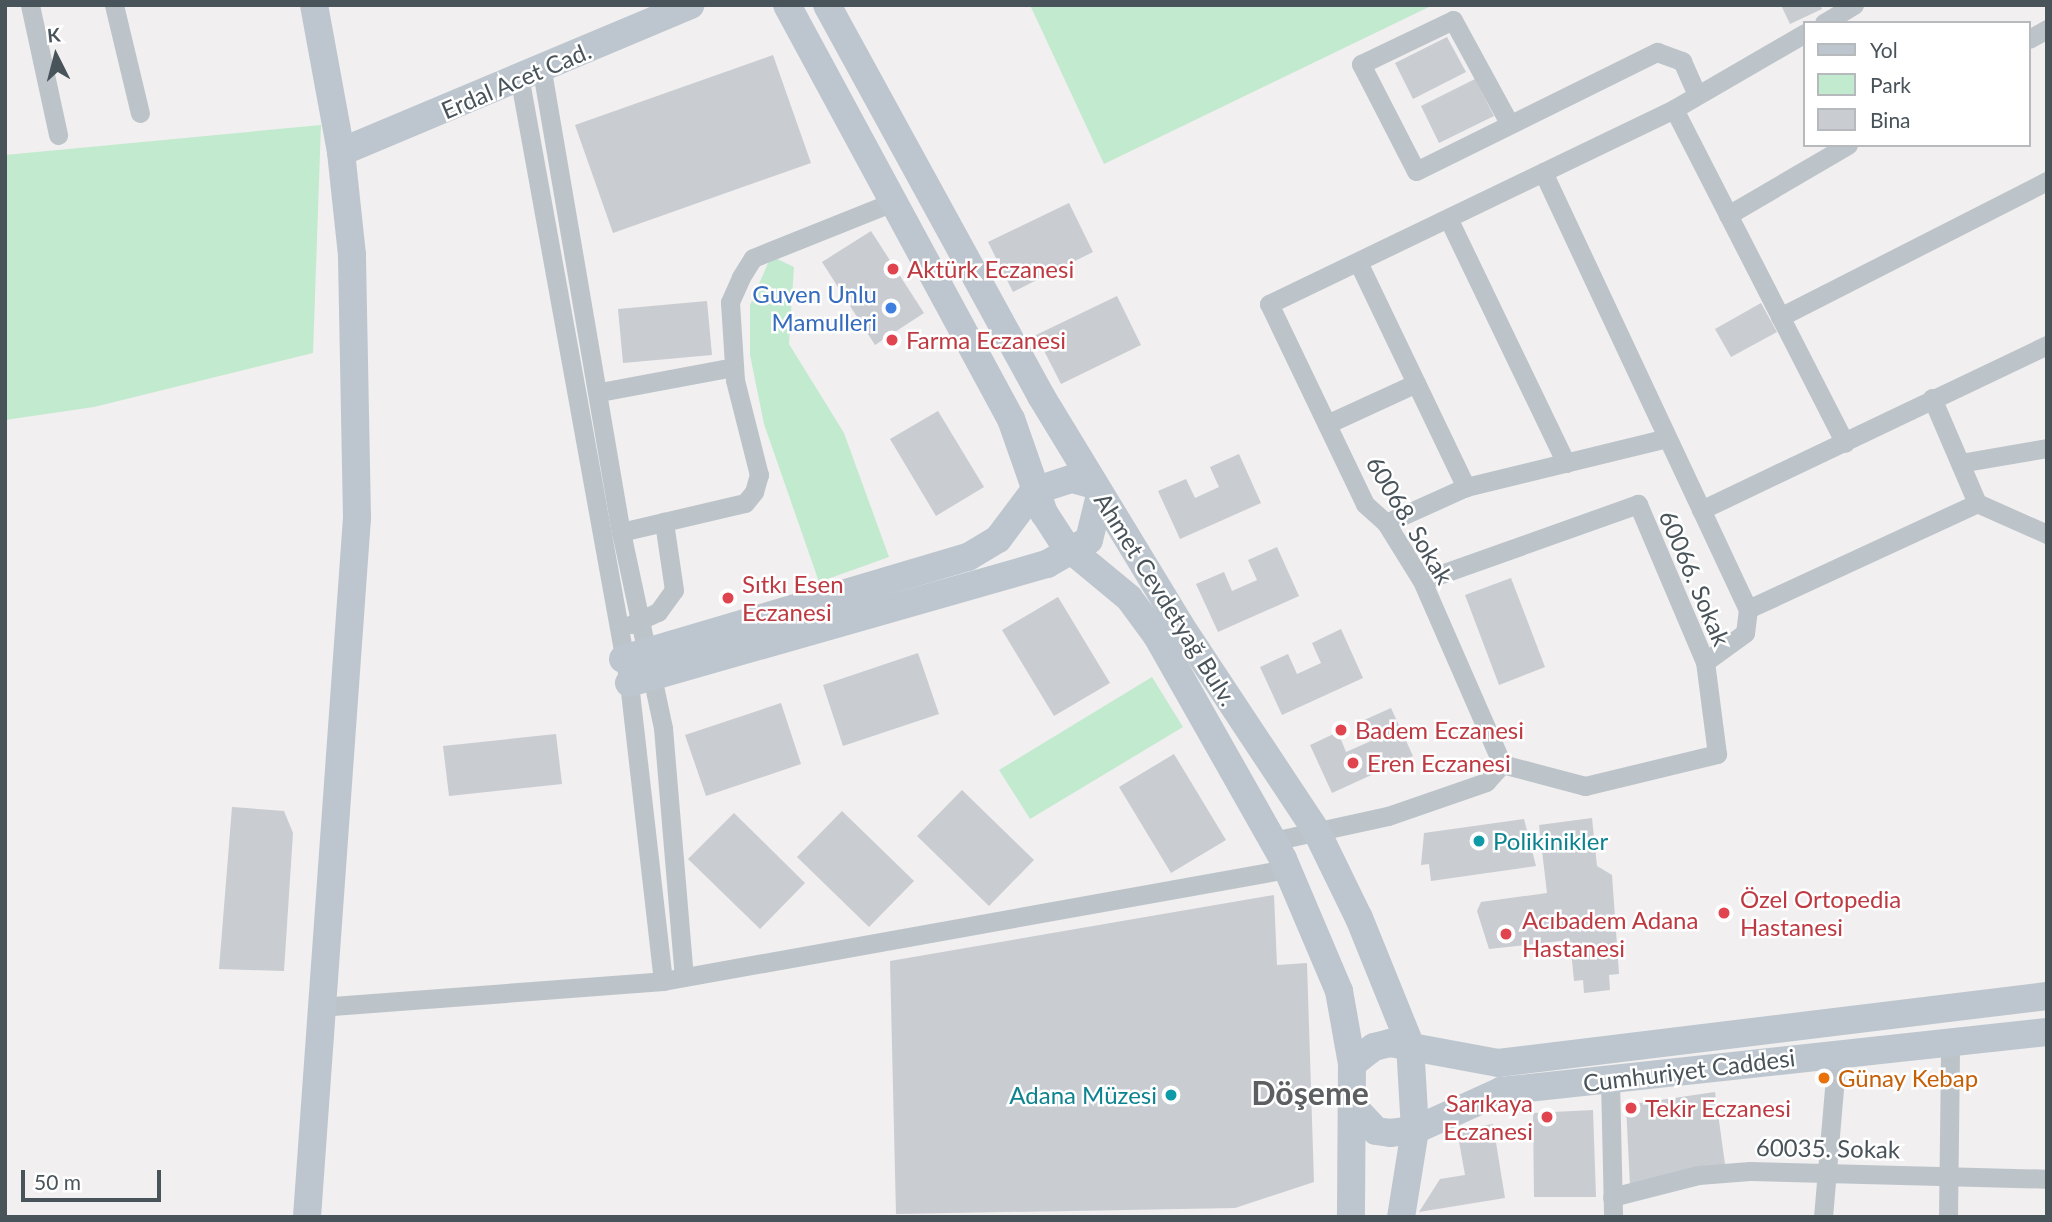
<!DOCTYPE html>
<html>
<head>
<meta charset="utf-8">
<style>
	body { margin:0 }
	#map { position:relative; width:2052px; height:1222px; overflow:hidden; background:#f1efef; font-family:Lato,sans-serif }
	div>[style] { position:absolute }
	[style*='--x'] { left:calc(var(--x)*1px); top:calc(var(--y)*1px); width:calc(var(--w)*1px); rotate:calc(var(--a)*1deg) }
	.green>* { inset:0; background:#c2eacf }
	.building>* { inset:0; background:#c9ccd1 }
	.street>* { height:19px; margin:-9.5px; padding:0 9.5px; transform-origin:9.5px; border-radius:9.5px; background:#bcc4ca }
	.secondary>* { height:28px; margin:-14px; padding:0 14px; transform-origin:14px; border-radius:14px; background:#bdc6ce }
	.dots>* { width:19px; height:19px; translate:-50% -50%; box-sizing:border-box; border:4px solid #fff; border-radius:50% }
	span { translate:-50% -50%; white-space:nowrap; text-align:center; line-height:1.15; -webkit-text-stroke:5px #fff; paint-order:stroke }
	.street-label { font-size:24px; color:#49535a }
	.health-label { font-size:24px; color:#be3a42 }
	.left { translate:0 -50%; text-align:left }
	.right { translate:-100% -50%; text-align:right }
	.shop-label { font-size:24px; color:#366cbe }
	.culture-label { font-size:24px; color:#0d838f }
	.food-label { font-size:24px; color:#c56008 }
	.district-label { font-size:32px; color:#5c6063; font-weight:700 }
	.frame { position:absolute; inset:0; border:7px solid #49535a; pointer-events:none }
	.legend { position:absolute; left:1803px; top:21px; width:228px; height:126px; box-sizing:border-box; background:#fff; border:2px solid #b6babd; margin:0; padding:9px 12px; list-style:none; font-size:21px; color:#49535a }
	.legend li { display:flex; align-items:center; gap:14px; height:35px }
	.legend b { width:35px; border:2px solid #b6babd }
	.north { position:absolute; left:21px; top:21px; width:70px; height:70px; -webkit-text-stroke:5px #fff; paint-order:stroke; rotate:354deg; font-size:19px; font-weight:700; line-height:28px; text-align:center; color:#49535a }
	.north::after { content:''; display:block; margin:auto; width:24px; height:32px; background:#49535a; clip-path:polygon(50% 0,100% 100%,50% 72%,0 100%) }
	.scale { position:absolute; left:21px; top:1170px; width:140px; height:32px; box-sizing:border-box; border:4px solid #49535a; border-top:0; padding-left:9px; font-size:21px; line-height:24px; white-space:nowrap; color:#49535a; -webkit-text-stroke:5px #fff; paint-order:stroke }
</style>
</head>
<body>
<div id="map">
	<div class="green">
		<div style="clip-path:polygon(1030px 5px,1433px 5px,1104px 164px)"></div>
		<div style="clip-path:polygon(321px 125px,313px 353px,94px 407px,5px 420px,5px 155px)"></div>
		<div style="clip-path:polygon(771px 256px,794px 267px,789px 344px,844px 433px,889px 557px,819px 582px,764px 424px,750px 355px,750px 305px)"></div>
		<div style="clip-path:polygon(1152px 677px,1183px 727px,1030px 819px,999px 770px)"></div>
	</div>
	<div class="building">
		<div style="clip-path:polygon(1781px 5px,1820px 5px,1822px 9px,1790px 24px)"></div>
		<div style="clip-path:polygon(1447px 37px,1466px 72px,1413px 99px,1395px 63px)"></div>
		<div style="clip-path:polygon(773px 55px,811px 163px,613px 233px,575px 125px)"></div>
		<div style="clip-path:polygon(1475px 79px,1494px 116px,1439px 143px,1421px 106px)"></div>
		<div style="clip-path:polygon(1069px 203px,1093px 252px,1013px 292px,988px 242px)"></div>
		<div style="clip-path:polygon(871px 231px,924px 313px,875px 345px,822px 262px)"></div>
		<div style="clip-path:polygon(1117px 296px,1141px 345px,1061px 384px,1036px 335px)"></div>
		<div style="clip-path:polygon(707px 301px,712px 355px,623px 363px,618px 309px)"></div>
		<div style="clip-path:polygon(1761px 303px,1777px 332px,1731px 357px,1715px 329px)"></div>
		<div style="clip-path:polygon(938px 411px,984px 487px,936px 516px,890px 439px)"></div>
		<div style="clip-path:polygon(1239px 454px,1261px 503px,1180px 539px,1158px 491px,1186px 479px,1195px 498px,1219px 487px,1210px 467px)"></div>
		<div style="clip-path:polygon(1277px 547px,1299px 596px,1218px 632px,1196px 584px,1224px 572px,1232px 591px,1257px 580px,1248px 560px)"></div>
		<div style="clip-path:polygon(1511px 578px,1545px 667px,1499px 685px,1465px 595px)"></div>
		<div style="clip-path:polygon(1058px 597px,1110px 683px,1054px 716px,1002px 630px)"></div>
		<div style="clip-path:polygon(1341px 629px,1363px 678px,1282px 715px,1260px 667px,1288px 654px,1297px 674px,1321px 663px,1312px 643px)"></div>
		<div style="clip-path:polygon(918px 653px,939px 714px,843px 746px,823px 685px)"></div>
		<div style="clip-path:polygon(781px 703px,801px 764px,706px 796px,685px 735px)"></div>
		<div style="clip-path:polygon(1391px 708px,1413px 756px,1332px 793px,1310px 745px,1338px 732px,1346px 752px,1371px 741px,1362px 721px)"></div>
		<div style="clip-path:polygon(556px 734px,562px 784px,449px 796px,443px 746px)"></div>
		<div style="clip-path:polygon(1174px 754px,1226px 840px,1171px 873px,1119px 787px)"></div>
		<div style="clip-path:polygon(962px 790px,1034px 860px,989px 906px,917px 836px)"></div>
		<div style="clip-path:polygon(232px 807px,284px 811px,293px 833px,284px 971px,219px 969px)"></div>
		<div style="clip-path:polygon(842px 811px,914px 881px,869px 927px,797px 857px)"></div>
		<div style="clip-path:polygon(734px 813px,805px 883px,760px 929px,688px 859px)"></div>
		<div style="clip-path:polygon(1592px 818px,1597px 866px,1612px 875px,1619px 974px,1609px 975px,1610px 990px,1584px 993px,1583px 980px,1574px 981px,1570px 940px,1489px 949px,1477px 911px,1481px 902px,1547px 893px,1539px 825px)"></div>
		<div style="clip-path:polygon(1524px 819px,1536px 866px,1431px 881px,1429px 864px,1421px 865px,1424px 833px)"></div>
		<div style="clip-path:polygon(1274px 895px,1277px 965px,1307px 963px,1314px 1182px,1235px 1208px,896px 1214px,890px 961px)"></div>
		<div style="clip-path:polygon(1715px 1092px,1725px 1164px,1630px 1186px,1626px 1105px)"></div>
		<div style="clip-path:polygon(1593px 1110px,1596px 1197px,1534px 1197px,1533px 1113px)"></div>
		<div style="clip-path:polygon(1493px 1124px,1505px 1198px,1419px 1212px,1440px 1179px,1465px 1175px,1457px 1130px)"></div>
	</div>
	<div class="street">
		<div style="--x:30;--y:5;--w:133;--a:77.8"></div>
		<div style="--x:114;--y:5;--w:111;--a:76.5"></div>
		<div style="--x:1824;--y:23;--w:35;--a:-31"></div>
		<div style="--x:2029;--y:39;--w:21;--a:-29"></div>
		<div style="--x:542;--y:71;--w:468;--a:80.3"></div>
		<div style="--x:621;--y:532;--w:200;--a:77.9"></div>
		<div style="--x:663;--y:728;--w:249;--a:85.2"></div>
		<div style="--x:520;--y:81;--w:612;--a:79.74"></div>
		<div style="--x:629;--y:683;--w:300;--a:83.5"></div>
		<div style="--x:1674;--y:109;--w:375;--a:62.9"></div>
		<div style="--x:1508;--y:121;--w:115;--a:-118.6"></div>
		<div style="--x:1453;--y:20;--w:102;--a:154.4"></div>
		<div style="--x:1361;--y:64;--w:120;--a:62.8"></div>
		<div style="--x:1416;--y:171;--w:269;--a:-26.3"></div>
		<div style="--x:1657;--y:52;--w:27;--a:20"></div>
		<div style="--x:1682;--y:61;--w:37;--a:66"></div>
		<div style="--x:1543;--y:172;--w:483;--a:64.9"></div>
		<div style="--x:1748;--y:609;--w:24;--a:97"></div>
		<div style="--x:1745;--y:633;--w:49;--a:144.1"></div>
		<div style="--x:1728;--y:215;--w:139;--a:-30.3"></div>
		<div style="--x:1448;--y:218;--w:272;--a:64.3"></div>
		<div style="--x:1358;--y:262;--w:250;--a:64.4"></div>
		<div style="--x:1780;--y:317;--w:300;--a:-27"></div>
		<div style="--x:600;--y:392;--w:136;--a:-10.6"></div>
		<div style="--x:1932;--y:398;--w:114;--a:66.8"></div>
		<div style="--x:1977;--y:503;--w:77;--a:23.9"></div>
		<div style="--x:1327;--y:424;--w:98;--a:-24.7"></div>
		<div style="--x:1960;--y:463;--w:88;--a:-9.8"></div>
		<div style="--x:1701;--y:510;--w:383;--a:-25.5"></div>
		<div style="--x:1386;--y:523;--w:88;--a:-24.2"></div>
		<div style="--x:1466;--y:487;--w:207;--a:-13.7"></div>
		<div style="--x:621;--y:532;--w:127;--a:-13.2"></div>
		<div style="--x:745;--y:503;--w:14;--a:-51"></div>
		<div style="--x:754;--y:492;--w:18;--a:-74"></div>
		<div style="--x:759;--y:475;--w:98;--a:-104.2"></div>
		<div style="--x:735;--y:380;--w:78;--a:-93.7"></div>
		<div style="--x:730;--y:302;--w:27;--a:-66"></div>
		<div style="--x:741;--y:277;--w:22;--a:-58"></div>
		<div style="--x:753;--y:258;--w:151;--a:-21.8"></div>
		<div style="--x:1748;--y:609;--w:252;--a:-24.8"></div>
		<div style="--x:632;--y:624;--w:29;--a:-25"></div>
		<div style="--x:658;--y:612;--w:27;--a:-54"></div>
		<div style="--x:674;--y:590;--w:69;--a:-98.4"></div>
		<div style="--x:1502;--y:764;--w:200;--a:-113.6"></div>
		<div style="--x:1422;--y:581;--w:68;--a:-121.8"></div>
		<div style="--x:1386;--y:523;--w:28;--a:-138"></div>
		<div style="--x:1365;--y:504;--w:222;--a:-115.6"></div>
		<div style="--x:1269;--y:304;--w:449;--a:-25.7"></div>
		<div style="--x:1674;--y:109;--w:151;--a:-30.1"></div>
		<div style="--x:1273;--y:841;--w:118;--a:-12.3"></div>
		<div style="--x:1388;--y:816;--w:104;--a:-19.1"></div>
		<div style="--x:1486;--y:782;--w:24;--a:-48"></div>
		<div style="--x:1502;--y:764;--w:86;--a:14.8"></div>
		<div style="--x:1585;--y:786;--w:136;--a:-13.6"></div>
		<div style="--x:1717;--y:754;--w:93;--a:-97.4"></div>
		<div style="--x:1705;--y:662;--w:172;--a:-113"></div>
		<div style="--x:1638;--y:504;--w:229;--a:160.4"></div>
		<div style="--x:319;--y:1007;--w:345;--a:-4.3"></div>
		<div style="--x:663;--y:981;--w:634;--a:-10.18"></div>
		<div style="--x:1610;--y:1080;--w:137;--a:88.7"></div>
		<div style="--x:1612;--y:1197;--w:89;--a:-14.3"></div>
		<div style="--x:1698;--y:1175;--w:52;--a:-4.4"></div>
		<div style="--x:1750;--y:1171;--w:297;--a:1.5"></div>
		<div style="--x:1823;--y:1217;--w:165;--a:-85.1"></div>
		<div style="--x:1948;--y:1217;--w:175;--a:-89.3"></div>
	</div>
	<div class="secondary">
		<div style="--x:787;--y:5;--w:471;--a:61.6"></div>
		<div style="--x:1011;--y:419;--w:100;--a:70.7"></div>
		<div style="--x:1044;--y:513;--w:38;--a:57"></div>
		<div style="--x:1065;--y:545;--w:83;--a:39.6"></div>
		<div style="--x:1129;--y:598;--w:47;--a:53.6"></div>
		<div style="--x:1157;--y:636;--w:256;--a:60.5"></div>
		<div style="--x:1283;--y:859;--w:143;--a:67"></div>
		<div style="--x:1339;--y:991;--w:74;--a:79.9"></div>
		<div style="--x:1352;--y:1064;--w:153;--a:90.4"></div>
		<div style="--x:827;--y:5;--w:446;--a:61.3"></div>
		<div style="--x:1041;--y:396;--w:268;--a:58.7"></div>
		<div style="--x:1180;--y:625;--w:248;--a:56.5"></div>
		<div style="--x:1317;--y:832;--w:96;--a:64"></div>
		<div style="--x:1359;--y:918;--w:136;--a:68"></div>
		<div style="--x:1410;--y:1044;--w:86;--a:86.7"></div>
		<div style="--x:1415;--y:1130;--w:88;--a:99.1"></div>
		<div style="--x:341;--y:152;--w:379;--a:-22.8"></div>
		<div style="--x:623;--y:659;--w:360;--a:-16.5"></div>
		<div style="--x:968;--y:557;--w:35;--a:-31"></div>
		<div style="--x:998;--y:539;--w:60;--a:-53.1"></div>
		<div style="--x:1034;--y:491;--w:40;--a:-18"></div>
		<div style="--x:1072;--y:479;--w:23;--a:15"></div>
		<div style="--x:629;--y:683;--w:435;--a:-15.9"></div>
		<div style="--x:1047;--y:564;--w:48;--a:-29.7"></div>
		<div style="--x:1089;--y:540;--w:46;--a:-76.3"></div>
		<div style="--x:1352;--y:1064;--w:28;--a:-38"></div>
		<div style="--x:1374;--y:1047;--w:16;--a:-14"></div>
		<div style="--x:1390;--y:1043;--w:110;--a:10.5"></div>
		<div style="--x:1498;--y:1063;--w:553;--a:-6.96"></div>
		<div style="--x:1352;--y:1105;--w:35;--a:47"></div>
		<div style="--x:1376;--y:1131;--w:14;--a:8"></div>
		<div style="--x:1390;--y:1133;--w:25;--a:-7"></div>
		<div style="--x:1415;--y:1130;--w:94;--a:-24.4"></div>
		<div style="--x:1501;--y:1091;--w:549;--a:-6.17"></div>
		<div style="--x:307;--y:1217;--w:701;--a:-85.91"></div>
		<div style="--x:357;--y:518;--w:263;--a:-91.1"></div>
		<div style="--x:352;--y:255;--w:104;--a:-96.1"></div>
		<div style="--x:341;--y:152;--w:149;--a:-100.4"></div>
	</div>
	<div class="dots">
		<div style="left:893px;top:269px;background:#e0444e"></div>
		<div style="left:891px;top:308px;background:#3f7fe0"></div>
		<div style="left:892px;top:340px;background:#e0444e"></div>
		<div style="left:728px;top:598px;background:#e0444e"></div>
		<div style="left:1341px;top:730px;background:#e0444e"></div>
		<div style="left:1353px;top:763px;background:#e0444e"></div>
		<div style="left:1479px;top:841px;background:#0f9aa8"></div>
		<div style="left:1724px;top:913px;background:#e0444e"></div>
		<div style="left:1506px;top:934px;background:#e0444e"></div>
		<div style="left:1824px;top:1078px;background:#e8710a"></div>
		<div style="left:1171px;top:1095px;background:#0f9aa8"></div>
		<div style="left:1631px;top:1108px;background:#e0444e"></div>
		<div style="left:1547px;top:1117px;background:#e0444e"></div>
	</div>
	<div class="street-label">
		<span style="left:516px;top:80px;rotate:-23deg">Erdal Acet Cad.</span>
		<span style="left:1410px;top:520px;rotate:59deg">60068. Sokak</span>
		<span style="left:1695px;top:578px;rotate:67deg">60066. Sokak</span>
		<span style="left:1166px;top:599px;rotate:58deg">Ahmet Cevdetyağ Bulv.</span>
		<span style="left:1689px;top:1070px;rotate:-7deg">Cumhuriyet Caddesi</span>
		<span style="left:1828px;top:1148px;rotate:1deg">60035. Sokak</span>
	</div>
	<div class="health-label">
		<span class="left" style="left:907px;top:269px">Aktürk Eczanesi</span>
		<span class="left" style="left:906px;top:340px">Farma Eczanesi</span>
		<span class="left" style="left:742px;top:598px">Sıtkı Esen<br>Eczanesi</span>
		<span class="left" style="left:1355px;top:730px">Badem Eczanesi</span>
		<span class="left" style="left:1367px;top:763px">Eren Eczanesi</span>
		<span class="left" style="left:1740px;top:913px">Özel Ortopedia<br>Hastanesi</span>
		<span class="left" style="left:1522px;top:934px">Acıbadem Adana<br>Hastanesi</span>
		<span class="right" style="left:1533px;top:1117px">Sarıkaya<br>Eczanesi</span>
		<span class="left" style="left:1645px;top:1108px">Tekir Eczanesi</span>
	</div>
	<div class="shop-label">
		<span class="right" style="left:877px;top:308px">Guven Unlu<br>Mamulleri</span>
	</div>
	<div class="culture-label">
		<span class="left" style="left:1493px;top:841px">Polikinikler</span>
		<span class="right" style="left:1157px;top:1095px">Adana Müzesi</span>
	</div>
	<div class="food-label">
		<span class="left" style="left:1838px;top:1078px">Günay Kebap</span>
	</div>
	<div class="district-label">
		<span style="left:1310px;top:1093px">Döşeme</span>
	</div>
	<div class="frame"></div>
	<ul class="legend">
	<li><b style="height:9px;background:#bdc6ce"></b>Yol</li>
	<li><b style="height:19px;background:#c2eacf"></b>Park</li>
	<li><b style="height:19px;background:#c9ccd1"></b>Bina</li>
	</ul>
	<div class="north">K</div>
	<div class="scale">50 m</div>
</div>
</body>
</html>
